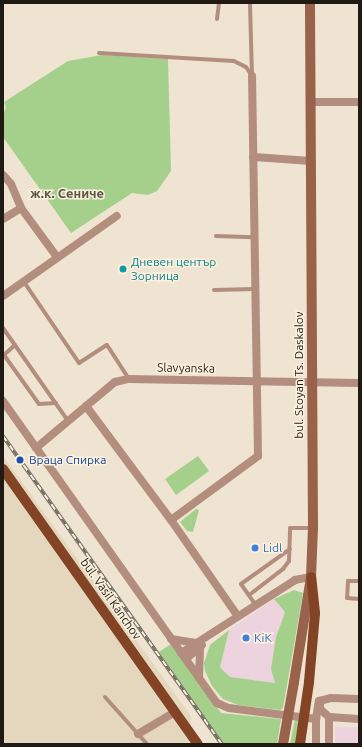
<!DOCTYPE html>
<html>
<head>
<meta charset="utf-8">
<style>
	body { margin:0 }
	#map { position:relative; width:362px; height:747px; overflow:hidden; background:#eee4d1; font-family:Ubuntu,sans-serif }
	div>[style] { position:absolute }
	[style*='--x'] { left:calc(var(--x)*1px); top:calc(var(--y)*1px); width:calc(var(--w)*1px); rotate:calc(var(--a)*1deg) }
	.commercial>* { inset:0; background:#ecd3de }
	.built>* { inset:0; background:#e4d7be }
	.green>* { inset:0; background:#a4d08c }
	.lane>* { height:4px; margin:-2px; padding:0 2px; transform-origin:2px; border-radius:2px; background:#b38d7d }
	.street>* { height:8px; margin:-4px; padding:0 4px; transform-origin:4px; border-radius:4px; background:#b38d7d }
	.secondary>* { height:10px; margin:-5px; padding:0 5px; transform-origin:5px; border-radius:5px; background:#98624b }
	.primary>* { height:10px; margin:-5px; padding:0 5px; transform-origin:5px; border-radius:5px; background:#834325 }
	.rail>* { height:3.5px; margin-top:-1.75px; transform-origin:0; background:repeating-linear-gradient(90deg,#fbf1de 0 6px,#736c60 0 12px); box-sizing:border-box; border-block:1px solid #736c60 }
	.secondary-bridge>* { height:10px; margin:-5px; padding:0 5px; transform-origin:5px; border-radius:5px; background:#98624b }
	.primary-bridge>* { height:10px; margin:-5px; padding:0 5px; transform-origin:5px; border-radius:5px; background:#834325 }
	.dots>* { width:11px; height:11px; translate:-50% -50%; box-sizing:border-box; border:2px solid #fbf1de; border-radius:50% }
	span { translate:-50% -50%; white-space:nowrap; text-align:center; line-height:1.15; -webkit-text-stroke:3px #fbf1de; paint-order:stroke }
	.culture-label { font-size:12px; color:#0d838f }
	.left { translate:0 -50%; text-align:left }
	.street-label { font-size:12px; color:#1f1b14 }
	.transit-label { font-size:12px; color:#164399 }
	.shop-label { font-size:12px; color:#366cbe }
	.neighbourhood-label { font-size:13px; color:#5d5444; font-weight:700 }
	.frame { position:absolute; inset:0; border:4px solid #1f1b14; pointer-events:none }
</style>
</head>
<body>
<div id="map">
	<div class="commercial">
		<div style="clip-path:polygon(274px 599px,285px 612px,276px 637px,275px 683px,230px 677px,220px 666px,229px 630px)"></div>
		<div style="clip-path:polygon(335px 727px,359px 727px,359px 744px,335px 744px)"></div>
	</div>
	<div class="built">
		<div style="clip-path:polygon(3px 456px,191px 716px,190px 744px,3px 744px)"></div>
	</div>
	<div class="green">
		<div style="clip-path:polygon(102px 55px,168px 59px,171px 171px,157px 191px,148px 195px,132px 193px,71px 233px,3px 137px,3px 114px,6px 108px,4px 102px,68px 61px)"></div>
		<div style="clip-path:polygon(198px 456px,209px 471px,176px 495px,165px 479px)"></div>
		<div style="clip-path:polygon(196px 509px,199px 510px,193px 532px,187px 531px,180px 522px)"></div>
		<div style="clip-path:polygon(294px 590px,303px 593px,283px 708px,280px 710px,238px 705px,223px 699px,212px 686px,205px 671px,204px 663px,210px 645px,229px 630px,220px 667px,230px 677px,275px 683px,271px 669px,276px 637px,285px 612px,274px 599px)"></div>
		<div style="clip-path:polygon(171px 644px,221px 713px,281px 719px,277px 744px,224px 744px,159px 652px)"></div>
		<div style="clip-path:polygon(295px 719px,300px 719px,297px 744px,290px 744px)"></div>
	</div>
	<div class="lane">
		<div style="--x:217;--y:19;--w:16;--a:-83"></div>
		<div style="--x:99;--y:53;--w:135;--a:3.4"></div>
		<div style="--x:234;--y:61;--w:13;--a:27"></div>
		<div style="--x:246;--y:67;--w:11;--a:56"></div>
		<div style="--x:252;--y:76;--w:73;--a:-91.6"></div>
		<div style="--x:216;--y:236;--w:38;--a:2"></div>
		<div style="--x:24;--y:282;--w:98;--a:55.8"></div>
		<div style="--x:79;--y:363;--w:33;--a:-33"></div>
		<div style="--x:107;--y:345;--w:40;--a:57.1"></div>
		<div style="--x:214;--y:290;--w:41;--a:-1.4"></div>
		<div style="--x:3;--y:328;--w:113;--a:55"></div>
		<div style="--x:15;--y:345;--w:15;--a:138"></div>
		<div style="--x:4;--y:355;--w:60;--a:54.5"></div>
		<div style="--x:39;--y:404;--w:17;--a:-3"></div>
		<div style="--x:359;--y:581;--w:11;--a:180"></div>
		<div style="--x:348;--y:581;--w:17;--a:93"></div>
		<div style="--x:347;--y:598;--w:12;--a:5"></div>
		<div style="--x:249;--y:595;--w:43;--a:-37.4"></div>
		<div style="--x:283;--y:569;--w:10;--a:-53"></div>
		<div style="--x:289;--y:561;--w:33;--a:-88"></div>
		<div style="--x:290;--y:528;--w:23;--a:0"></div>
		<div style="--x:255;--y:604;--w:24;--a:-125"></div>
		<div style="--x:241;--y:584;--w:60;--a:-35.5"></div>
		<div style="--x:105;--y:697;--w:63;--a:48.2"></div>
	</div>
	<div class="street">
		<div style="--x:311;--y:102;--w:48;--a:0"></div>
		<div style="--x:253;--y:157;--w:58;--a:3.9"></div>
		<div style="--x:3;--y:175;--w:12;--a:48"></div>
		<div style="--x:11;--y:184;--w:26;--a:67"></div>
		<div style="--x:21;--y:208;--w:61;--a:53.7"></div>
		<div style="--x:3;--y:219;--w:21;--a:-31"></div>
		<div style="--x:3;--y:296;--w:139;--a:-35.1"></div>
		<div style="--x:3;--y:401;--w:370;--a:54.7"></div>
		<div style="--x:217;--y:703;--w:13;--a:23"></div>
		<div style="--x:229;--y:708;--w:88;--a:7.2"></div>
		<div style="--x:316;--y:719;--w:25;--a:90"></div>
		<div style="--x:86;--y:406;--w:142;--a:53.3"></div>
		<div style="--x:171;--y:520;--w:108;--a:-36.3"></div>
		<div style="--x:258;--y:456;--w:380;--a:-90.9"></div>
		<div style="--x:36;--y:448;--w:103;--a:-39.9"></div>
		<div style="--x:115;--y:382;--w:13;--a:-13"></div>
		<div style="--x:128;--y:379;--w:231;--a:1"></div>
		<div style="--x:171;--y:520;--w:116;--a:55.2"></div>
		<div style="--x:171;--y:639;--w:25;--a:9"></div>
		<div style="--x:181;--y:653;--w:135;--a:-32.6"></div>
		<div style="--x:295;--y:580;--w:16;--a:-11"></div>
		<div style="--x:186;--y:659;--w:21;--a:-41"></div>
		<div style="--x:199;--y:678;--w:31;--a:-88"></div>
		<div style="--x:320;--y:702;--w:7;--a:90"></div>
		<div style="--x:320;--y:709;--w:12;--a:42"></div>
		<div style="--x:329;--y:717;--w:30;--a:4"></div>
		<div style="--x:316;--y:719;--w:18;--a:-81"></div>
		<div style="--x:319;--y:701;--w:12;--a:-14"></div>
		<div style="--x:331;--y:698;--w:28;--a:2"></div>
		<div style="--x:138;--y:734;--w:43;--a:-30.7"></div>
		<div style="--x:329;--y:744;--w:27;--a:-90"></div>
	</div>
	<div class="secondary">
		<div style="--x:294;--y:682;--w:106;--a:-80.8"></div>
		<div style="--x:311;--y:577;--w:49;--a:-87.7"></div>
		<div style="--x:313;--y:528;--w:525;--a:-90.33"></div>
	</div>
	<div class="primary">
		<div style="--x:3;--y:469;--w:337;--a:54.7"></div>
		<div style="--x:309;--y:682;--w:69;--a:-85"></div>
		<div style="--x:315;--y:613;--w:36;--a:-96"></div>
	</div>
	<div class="rail">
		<div style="--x:3;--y:436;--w:378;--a:54.6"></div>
	</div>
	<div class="secondary-bridge">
		<div style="--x:283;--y:744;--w:63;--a:-79.9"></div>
	</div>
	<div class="primary-bridge">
		<div style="--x:300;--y:744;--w:63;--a:-81.7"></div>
	</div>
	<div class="dots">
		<div style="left:123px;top:269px;background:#0f9aa8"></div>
		<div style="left:20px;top:460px;background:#1a4fb4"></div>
		<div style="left:255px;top:548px;background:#3f7fe0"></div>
		<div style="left:246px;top:638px;background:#3f7fe0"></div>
	</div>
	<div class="culture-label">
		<span class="left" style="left:131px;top:269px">Дневен център<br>Зорница</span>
	</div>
	<div class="street-label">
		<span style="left:186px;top:368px;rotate:1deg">Slavyanska</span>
		<span style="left:299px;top:375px;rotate:-90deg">bul. Stoyan Ts. Daskalov</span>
		<span style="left:111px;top:599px;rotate:55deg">bul. Vasil Kanchov</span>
	</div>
	<div class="transit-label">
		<span class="left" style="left:29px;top:460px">Враца Спирка</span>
	</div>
	<div class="shop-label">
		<span class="left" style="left:263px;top:548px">Lidl</span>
		<span class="left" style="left:254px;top:638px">KiK</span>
	</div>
	<div class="neighbourhood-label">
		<span style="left:67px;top:193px">ж.к. Сениче</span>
	</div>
	<div class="frame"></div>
</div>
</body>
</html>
